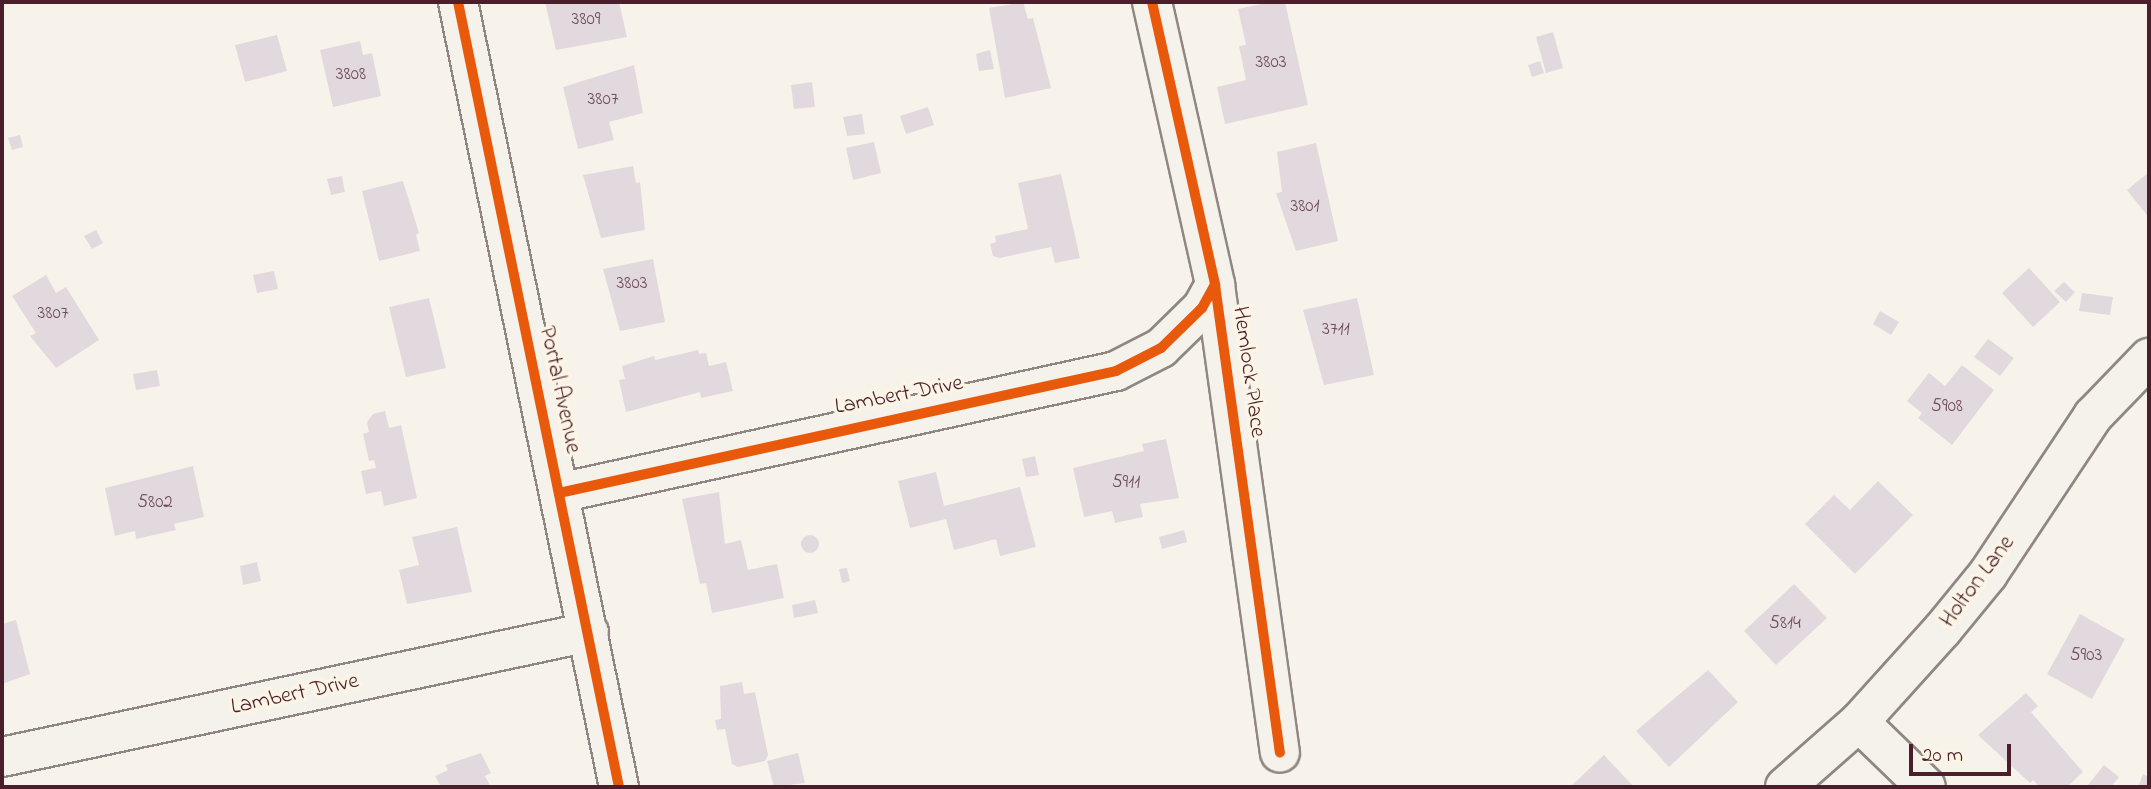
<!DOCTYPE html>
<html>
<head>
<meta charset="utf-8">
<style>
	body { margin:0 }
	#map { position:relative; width:2151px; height:789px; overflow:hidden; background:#f7f3ea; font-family:"Indie Flower",sans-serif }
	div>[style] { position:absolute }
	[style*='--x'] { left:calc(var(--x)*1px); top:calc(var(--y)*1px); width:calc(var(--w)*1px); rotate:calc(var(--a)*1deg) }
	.building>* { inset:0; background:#e2d9de }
	.round { border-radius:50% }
	.roads { filter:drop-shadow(2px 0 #908684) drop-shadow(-2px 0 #908684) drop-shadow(0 2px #908684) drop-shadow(0 -2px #908684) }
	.minor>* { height:38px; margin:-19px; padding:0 19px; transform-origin:19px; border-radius:19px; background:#f5f2ec }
	.cycleway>* { height:10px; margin:-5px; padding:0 5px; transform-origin:5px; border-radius:5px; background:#e8590c }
	span { translate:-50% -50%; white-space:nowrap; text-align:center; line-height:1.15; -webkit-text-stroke:7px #fcf5e5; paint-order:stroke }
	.number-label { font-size:19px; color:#704e58 }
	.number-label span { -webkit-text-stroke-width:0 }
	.street-label { font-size:23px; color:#4a1f2b }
	.frame { position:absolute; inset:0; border:4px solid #4a1f2b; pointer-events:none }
	.scale { position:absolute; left:1909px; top:744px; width:102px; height:32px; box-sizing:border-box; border:4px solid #4a1f2b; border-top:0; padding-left:9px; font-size:21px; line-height:24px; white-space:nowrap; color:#4a1f2b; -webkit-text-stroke:5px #fcf5e5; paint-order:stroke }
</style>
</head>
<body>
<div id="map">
	<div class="building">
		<div style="clip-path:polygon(545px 2px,619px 2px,627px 37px,556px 50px)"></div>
		<div style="clip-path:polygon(1023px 2px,1028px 19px,1033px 18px,1051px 88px,1005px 98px,989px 8px)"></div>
		<div style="clip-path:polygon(1271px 2px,1285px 2px,1308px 105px,1225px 124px,1217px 87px,1246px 80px,1239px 46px,1246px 45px,1238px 9px)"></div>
		<div style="clip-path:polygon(1553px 32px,1563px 68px,1546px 73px,1536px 37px)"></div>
		<div style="clip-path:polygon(277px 35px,287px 71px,245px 82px,235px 45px)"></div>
		<div style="clip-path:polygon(360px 41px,363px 55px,372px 53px,381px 96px,333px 107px,320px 50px)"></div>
		<div style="clip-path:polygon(990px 50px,994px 69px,979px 71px,976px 54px)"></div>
		<div style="clip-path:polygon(1540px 61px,1544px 73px,1532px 77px,1528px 65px)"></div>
		<div style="clip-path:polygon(634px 65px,643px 113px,609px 122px,614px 140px,578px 149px,563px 87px)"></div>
		<div style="clip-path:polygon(812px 82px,815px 107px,794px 109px,791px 85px)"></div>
		<div style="clip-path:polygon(928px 107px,934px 125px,906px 134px,900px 116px)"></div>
		<div style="clip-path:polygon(862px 114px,865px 134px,847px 136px,843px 117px)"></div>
		<div style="clip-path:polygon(20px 135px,23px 147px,12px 150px,8px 138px)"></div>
		<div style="clip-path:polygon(874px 142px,881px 173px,853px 180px,846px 148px)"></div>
		<div style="clip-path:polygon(1316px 143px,1338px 241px,1296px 251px,1276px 193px,1282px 192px,1277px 152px)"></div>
		<div style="clip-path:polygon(633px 166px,636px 183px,640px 182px,645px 230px,601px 238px,583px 175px)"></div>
		<div style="clip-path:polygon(2149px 172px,2149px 218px,2127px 190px)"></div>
		<div style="clip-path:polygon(1061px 174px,1080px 258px,1055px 263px,1051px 247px,1000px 258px,993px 256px,990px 244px,996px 242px,995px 236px,1028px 229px,1018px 183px)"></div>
		<div style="clip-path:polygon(342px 176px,345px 192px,331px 195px,327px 179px)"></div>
		<div style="clip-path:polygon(403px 181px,419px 233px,416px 235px,420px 251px,379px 261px,362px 191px)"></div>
		<div style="clip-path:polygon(96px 230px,103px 243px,92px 249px,84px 236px)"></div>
		<div style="clip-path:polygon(653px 259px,665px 322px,620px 331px,603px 269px)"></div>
		<div style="clip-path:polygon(2029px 268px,2060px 302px,2033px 327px,2002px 293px)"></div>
		<div style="clip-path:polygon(274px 271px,278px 289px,257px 293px,253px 275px)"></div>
		<div style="clip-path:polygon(46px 275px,56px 293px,66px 287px,99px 340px,56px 368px,30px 336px,36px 333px,12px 296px)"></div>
		<div style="clip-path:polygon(2064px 282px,2075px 292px,2066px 302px,2054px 291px)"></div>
		<div style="clip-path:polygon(2082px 293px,2113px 297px,2110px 315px,2079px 311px)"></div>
		<div style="clip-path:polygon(429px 298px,446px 368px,406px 377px,389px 307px)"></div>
		<div style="clip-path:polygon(1357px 298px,1374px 375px,1324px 385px,1303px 310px)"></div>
		<div style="clip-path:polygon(1880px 311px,1899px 322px,1891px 335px,1873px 324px)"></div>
		<div style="clip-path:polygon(1988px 339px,2014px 358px,2000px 376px,1974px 357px)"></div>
		<div style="clip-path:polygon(698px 350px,699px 354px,706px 353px,709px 366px,726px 362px,733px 391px,701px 398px,700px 392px,626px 412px,619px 380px,625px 379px,622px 366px,654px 356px,655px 360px)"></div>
		<div style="clip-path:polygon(1962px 365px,1994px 390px,1952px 445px,1918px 418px,1922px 413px,1907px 401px,1929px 373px,1945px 386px)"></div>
		<div style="clip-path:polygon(157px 370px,160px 386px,136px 390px,133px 374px)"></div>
		<div style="clip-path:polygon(385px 411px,389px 428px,401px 425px,417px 498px,384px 506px,381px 491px,366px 494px,361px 471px,376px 468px,374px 460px,369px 461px,363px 434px,369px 432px,367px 422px,373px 414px)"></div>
		<div style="clip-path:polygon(1166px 439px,1179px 498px,1140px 504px,1143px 517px,1115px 523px,1112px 511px,1084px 517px,1073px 468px,1144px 451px,1142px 444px)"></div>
		<div style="clip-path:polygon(1035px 456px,1039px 475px,1026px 477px,1022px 459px)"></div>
		<div style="clip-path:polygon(193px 466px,204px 517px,174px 524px,176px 530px,136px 539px,135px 531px,115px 536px,105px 488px)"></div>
		<div style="clip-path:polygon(936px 472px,944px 506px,1020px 487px,1036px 547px,1000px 556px,996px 539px,954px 550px,946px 519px,910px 528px,898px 481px)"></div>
		<div style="clip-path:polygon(1878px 481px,1913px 515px,1855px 574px,1805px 524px,1834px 495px,1850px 510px)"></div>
		<div style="clip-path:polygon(719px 492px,725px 544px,741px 540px,748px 570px,777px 564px,784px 598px,712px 613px,706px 583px,700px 584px,682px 499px)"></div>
		<div style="clip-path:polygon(457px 527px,472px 592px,407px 604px,399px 570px,419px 565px,412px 537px)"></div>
		<div style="clip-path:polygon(1184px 530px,1187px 542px,1162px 549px,1159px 537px)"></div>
		<div class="round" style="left:801px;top:535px;width:18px;height:18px"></div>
		<div style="clip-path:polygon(257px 562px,261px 581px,243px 585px,240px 566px)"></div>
		<div style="clip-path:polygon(847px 568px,850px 581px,842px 583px,839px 569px)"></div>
		<div style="clip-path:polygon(1794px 584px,1827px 618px,1776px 665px,1744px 631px)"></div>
		<div style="clip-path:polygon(815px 600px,818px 613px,794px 618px,792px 605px)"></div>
		<div style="clip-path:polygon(2080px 614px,2125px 639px,2092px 699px,2047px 674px)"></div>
		<div style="clip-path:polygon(16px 620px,30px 674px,2px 684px,2px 624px)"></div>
		<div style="clip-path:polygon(1708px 670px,1738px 702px,1669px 767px,1636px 731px)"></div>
		<div style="clip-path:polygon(742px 682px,744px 694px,755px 692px,768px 755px,765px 761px,738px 767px,732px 764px,725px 729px,717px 730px,715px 720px,721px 719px,720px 686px)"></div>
		<div style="clip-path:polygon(2026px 693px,2038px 706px,2031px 712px,2083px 772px,2067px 787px,2040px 787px,2033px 780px,2030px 783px,1978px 735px)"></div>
		<div style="clip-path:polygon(481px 753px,491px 773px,485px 776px,491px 787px,441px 787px,435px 776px,448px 770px,445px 765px)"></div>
		<div style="clip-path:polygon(798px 753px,805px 783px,774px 787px,767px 761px)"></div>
		<div style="clip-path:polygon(1604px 755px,1634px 787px,1570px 787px)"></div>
		<div style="clip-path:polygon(2104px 765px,2119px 777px,2111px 787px,2091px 787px,2088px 785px)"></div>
		<div style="clip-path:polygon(2143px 774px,2149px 777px,2149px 787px,2138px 787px)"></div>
	</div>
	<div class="roads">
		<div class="minor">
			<div style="--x:458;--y:2;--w:801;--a:78.41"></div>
			<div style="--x:1152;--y:2;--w:290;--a:77.4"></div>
			<div style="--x:1215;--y:285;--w:472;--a:82.1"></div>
			<div style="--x:559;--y:493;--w:570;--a:-12.35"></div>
			<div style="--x:1116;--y:371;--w:51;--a:-27.1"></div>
			<div style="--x:1161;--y:348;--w:57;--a:-44.3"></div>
			<div style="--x:1202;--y:308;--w:26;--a:-61"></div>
			<div style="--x:1859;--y:722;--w:93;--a:44.1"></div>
			<div style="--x:2;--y:757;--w:600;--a:-12.02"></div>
			<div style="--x:1785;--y:787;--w:98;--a:-41.3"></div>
			<div style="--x:1859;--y:722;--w:125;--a:-47.9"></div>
			<div style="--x:1943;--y:629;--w:71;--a:-50.7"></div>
			<div style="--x:1988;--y:574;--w:190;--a:-56.4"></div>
			<div style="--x:2093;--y:416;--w:81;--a:-46"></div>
		</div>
	</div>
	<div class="cycleway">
		<div style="--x:458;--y:2;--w:801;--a:78.41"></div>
		<div style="--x:1152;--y:2;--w:290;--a:77.4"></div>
		<div style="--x:1215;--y:285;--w:472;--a:82.1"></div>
		<div style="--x:559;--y:493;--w:570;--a:-12.35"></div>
		<div style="--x:1116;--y:371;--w:51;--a:-27.1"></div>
		<div style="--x:1161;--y:348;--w:57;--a:-44.3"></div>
		<div style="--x:1202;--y:308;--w:26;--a:-61"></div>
	</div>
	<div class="number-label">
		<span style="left:586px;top:20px">3809</span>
		<span style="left:1271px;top:63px">3803</span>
		<span style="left:351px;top:75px">3808</span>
		<span style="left:603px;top:100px">3807</span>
		<span style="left:1305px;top:207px">3801</span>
		<span style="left:632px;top:284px">3803</span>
		<span style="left:53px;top:314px">3807</span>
		<span style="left:1336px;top:330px">3711</span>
		<span style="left:1947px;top:407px">5908</span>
		<span style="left:1126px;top:483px">5911</span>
		<span style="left:155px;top:503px">5802</span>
		<span style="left:1785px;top:624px">5814</span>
		<span style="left:2086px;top:656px">5903</span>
	</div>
	<div class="street-label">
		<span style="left:1248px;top:372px;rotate:82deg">Hemlock Place</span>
		<span style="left:559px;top:390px;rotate:78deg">Portal Avenue</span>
		<span style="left:899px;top:396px;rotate:-11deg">Lambert Drive</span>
		<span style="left:1978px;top:582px;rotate:-53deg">Holton Lane</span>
		<span style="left:295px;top:695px;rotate:-12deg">Lambert Drive</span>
	</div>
	<div class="frame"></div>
	<div class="scale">20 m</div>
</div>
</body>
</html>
